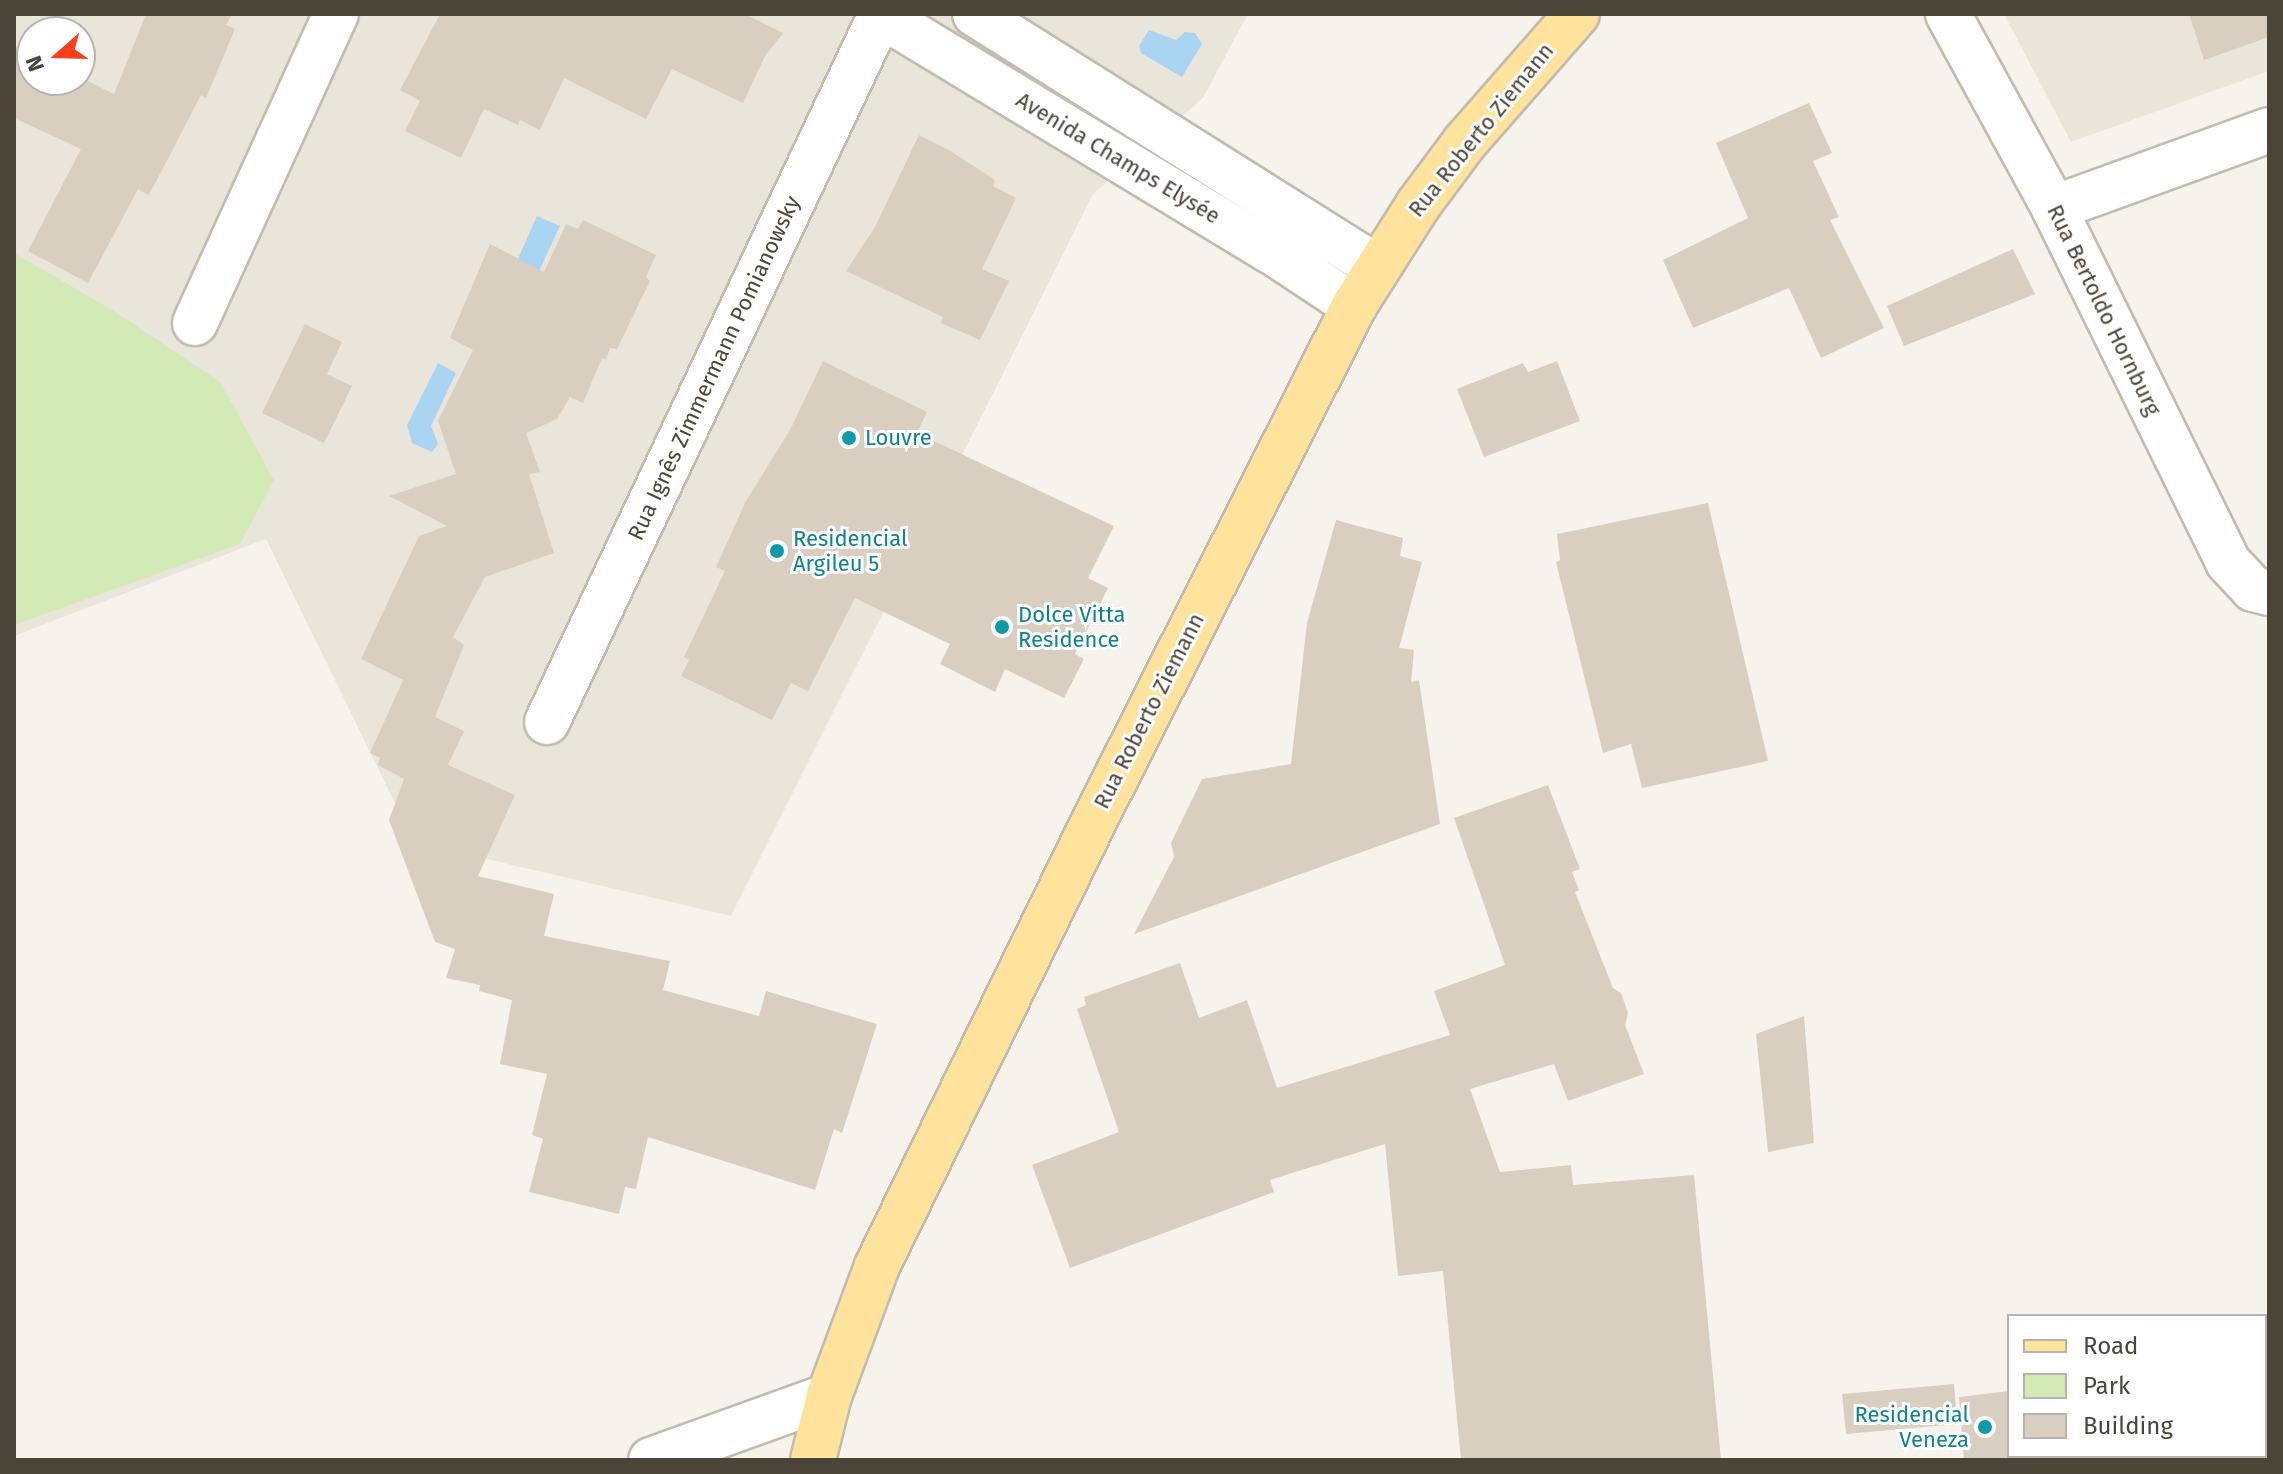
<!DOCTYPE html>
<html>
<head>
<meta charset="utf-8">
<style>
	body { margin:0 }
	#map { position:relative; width:2283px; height:1474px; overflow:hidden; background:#f6f3ec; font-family:"Fira Sans",sans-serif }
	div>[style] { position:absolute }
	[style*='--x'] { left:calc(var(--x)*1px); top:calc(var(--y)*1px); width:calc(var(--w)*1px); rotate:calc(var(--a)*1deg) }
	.residential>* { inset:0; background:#eae5da }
	.green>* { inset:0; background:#d2eab5 }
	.water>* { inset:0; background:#a9d4f2 }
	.building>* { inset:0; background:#d8cfc1 }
	.roads { filter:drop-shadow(2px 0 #c2bbae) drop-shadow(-2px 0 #c2bbae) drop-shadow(0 2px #c2bbae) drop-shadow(0 -2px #c2bbae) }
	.minor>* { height:44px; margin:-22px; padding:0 22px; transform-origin:22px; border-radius:22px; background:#fff }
	.major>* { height:44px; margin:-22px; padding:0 22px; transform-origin:22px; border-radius:22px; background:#ffe39c }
	.dots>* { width:22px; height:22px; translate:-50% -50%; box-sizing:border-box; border:4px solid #fff; border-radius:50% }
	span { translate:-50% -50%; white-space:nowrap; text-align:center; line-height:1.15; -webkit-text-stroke:6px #fff; paint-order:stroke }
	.street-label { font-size:22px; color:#4b4439 }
	.culture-label { font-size:22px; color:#0d838f }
	.left { translate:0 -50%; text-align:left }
	.right { translate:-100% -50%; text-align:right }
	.frame { position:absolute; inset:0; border:16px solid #4b4439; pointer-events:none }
	.legend { position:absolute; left:2007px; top:1314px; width:260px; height:144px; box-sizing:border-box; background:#fff; border:2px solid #b7b4b0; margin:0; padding:10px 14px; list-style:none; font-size:24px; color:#4b4439 }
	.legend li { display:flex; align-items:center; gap:16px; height:40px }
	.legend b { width:40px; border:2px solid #b7b4b0 }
	.north { position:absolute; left:16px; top:16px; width:80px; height:80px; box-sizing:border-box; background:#fff; border:2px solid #b7b4b0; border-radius:50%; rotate:250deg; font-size:22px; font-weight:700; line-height:32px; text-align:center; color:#4b4439 }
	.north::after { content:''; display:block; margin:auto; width:28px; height:36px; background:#fc3f1d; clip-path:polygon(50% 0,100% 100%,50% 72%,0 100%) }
</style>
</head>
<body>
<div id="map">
	<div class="residential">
		<div style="clip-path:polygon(evenodd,14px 14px,1248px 14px,1203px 98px,1093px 194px,731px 916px,414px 842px,266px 539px,14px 636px,14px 14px,32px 32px,80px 32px,80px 80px,32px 80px,32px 32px)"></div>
		<div style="clip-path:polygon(2004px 14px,2269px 14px,2269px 71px,2071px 142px)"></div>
	</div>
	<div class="green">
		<div style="clip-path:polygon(1015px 59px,1246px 202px,1240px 213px,1008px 69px)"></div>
		<div style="clip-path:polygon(14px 253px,114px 311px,220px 382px,274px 480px,240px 544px,14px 625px)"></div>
	</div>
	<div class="water">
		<div style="clip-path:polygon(1149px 30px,1176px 40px,1185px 32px,1195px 33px,1202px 44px,1182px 77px,1141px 53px,1139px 46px)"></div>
		<div style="clip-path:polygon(537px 216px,560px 226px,534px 282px,512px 272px)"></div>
		<div style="clip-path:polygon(438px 363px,456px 373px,431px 426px,438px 444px,432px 452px,412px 443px,407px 425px)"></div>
	</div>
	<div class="building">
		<div style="clip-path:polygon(146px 14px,232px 14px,226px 25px,235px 29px,206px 98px,201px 95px,149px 195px,138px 189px,88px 283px,28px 251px,81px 149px,14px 118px,14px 45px,32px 54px,32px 80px,80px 80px,80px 77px,114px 94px)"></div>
		<div style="clip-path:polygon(440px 14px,745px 14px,783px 33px,765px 56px,743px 103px,672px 69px,646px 119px,564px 78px,540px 130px,520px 120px,518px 125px,484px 109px,461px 158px,405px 131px,420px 101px,400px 90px)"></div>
		<div style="clip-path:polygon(2189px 14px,2269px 14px,2269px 37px,2204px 60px)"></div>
		<div style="clip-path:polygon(1809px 103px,1832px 153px,1813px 161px,1839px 217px,1830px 220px,1884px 328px,1821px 358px,1789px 288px,1693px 328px,1663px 260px,1748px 218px,1716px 143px)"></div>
		<div style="clip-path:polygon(919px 135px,949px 150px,995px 180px,993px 186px,1016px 198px,982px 269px,1009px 281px,980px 340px,941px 323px,943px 317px,846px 271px,875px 227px)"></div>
		<div style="clip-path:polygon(583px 220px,656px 255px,646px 277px,650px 281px,617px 349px,610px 348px,606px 360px,602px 358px,583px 403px,570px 397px,557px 419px,526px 433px,540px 472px,529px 474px,554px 553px,485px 577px,453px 637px,464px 645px,435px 717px,464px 731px,448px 765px,515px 795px,478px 876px,554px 894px,544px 936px,670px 961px,663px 990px,759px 1016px,766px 991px,877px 1024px,842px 1133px,834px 1129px,815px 1190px,648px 1137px,636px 1189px,625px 1187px,619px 1214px,529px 1192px,543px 1139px,532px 1135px,547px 1074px,500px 1064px,512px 1000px,479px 991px,480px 985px,446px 978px,455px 949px,435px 942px,389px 820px,404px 779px,378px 765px,380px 758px,370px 753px,403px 680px,361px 659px,419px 536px,447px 526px,389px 496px,456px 474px,438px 421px,473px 350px,450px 338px,490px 244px,544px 272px,566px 224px,578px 229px)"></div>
		<div style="clip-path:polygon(2013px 249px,2035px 294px,1904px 346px,1887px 306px)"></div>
		<div style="clip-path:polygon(305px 324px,342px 342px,327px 374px,352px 386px,324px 443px,262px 413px)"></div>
		<div style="clip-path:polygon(823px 361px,927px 412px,917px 433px,1114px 526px,1088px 578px,1108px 588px,1075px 654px,1084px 659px,1064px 698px,1005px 669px,995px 692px,940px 664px,950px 644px,855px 598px,808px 691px,791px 683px,772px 720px,681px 676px,689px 660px,684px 657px,725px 571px,716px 567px,746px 501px,790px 430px)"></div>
		<div style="clip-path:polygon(1557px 361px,1580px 421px,1484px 457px,1457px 389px,1523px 363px,1528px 372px)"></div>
		<div style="clip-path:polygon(1708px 503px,1768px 761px,1642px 788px,1631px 744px,1603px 753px,1556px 562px,1560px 560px,1557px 534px)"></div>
		<div style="clip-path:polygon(1336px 520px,1403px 538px,1400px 556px,1422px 562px,1399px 648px,1414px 650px,1411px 682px,1419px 680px,1440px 824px,1134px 934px,1174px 857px,1171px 843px,1202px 779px,1291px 764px,1307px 623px)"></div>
		<div style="clip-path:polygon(1548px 785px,1580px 869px,1572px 872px,1579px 890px,1575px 892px,1613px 988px,1621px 993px,1628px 1013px,1625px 1025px,1644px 1074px,1568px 1101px,1554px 1064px,1470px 1089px,1500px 1172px,1571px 1165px,1573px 1185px,1694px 1175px,1721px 1460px,1461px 1460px,1443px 1271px,1398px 1276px,1385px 1144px,1270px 1180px,1274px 1192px,1070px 1268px,1032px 1165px,1119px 1132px,1077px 1009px,1086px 1005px,1084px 997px,1180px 963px,1199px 1018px,1247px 1000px,1277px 1088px,1450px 1035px,1434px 991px,1505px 965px,1454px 818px)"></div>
		<div style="clip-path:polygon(1804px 1016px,1814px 1143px,1768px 1152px,1756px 1034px)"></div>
		<div style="clip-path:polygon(1954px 1384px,1957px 1424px,1846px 1434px,1842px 1394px)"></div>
		<div style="clip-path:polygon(2009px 1391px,2009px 1460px,1964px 1460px,1959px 1397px)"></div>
	</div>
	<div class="roads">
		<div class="minor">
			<div style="--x:879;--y:14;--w:458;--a:31.2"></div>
			<div style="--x:1271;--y:251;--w:100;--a:33.5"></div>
			<div style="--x:975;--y:14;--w:475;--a:32.2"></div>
			<div style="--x:1948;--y:14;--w:221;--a:61.3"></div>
			<div style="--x:2054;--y:208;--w:394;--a:63.8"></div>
			<div style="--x:2228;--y:562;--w:37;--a:47"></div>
			<div style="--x:2253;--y:589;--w:16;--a:14"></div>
			<div style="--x:2054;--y:208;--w:229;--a:-19.9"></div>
			<div style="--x:195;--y:323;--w:340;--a:-65.5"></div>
			<div style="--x:547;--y:722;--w:783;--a:-64.74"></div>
			<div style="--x:651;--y:1460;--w:189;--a:-19.8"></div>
		</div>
		<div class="major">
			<div style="--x:813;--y:1460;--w:66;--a:-76"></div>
			<div style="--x:829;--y:1396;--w:139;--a:-69.7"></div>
			<div style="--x:877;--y:1266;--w:493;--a:-64"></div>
			<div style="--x:1093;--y:823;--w:579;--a:-63.21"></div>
			<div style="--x:1354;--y:306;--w:120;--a:-57.6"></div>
			<div style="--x:1418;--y:205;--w:79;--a:-53.3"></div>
			<div style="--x:1465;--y:142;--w:170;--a:-48.8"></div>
		</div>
	</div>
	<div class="dots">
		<div style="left:849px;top:438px;background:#0f9aa8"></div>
		<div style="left:777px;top:551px;background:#0f9aa8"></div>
		<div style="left:1002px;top:627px;background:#0f9aa8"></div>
		<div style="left:1985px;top:1427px;background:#0f9aa8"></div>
	</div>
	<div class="street-label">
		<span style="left:1481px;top:130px;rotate:-51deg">Rua Roberto Ziemann</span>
		<span style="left:1118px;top:158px;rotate:31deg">Avenida Champs Elysée</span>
		<span style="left:2104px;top:310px;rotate:64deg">Rua Bertoldo Hornburg</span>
		<span style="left:714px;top:368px;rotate:-65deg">Rua Ignês Zimmermann Pomianowsky</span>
		<span style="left:1149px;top:711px;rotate:-63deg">Rua Roberto Ziemann</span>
	</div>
	<div class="culture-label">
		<span class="left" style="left:865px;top:438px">Louvre</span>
		<span class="left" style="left:793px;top:551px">Residencial<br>Argileu 5</span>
		<span class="left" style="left:1018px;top:627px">Dolce Vitta<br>Residence</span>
		<span class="right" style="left:1969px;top:1427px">Residencial<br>Veneza</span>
	</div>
	<div class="frame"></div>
	<ul class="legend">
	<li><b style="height:10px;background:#ffe39c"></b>Road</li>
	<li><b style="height:22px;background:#d2eab5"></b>Park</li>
	<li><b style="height:22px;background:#d8cfc1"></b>Building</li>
	</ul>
	<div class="north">N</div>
</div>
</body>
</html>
